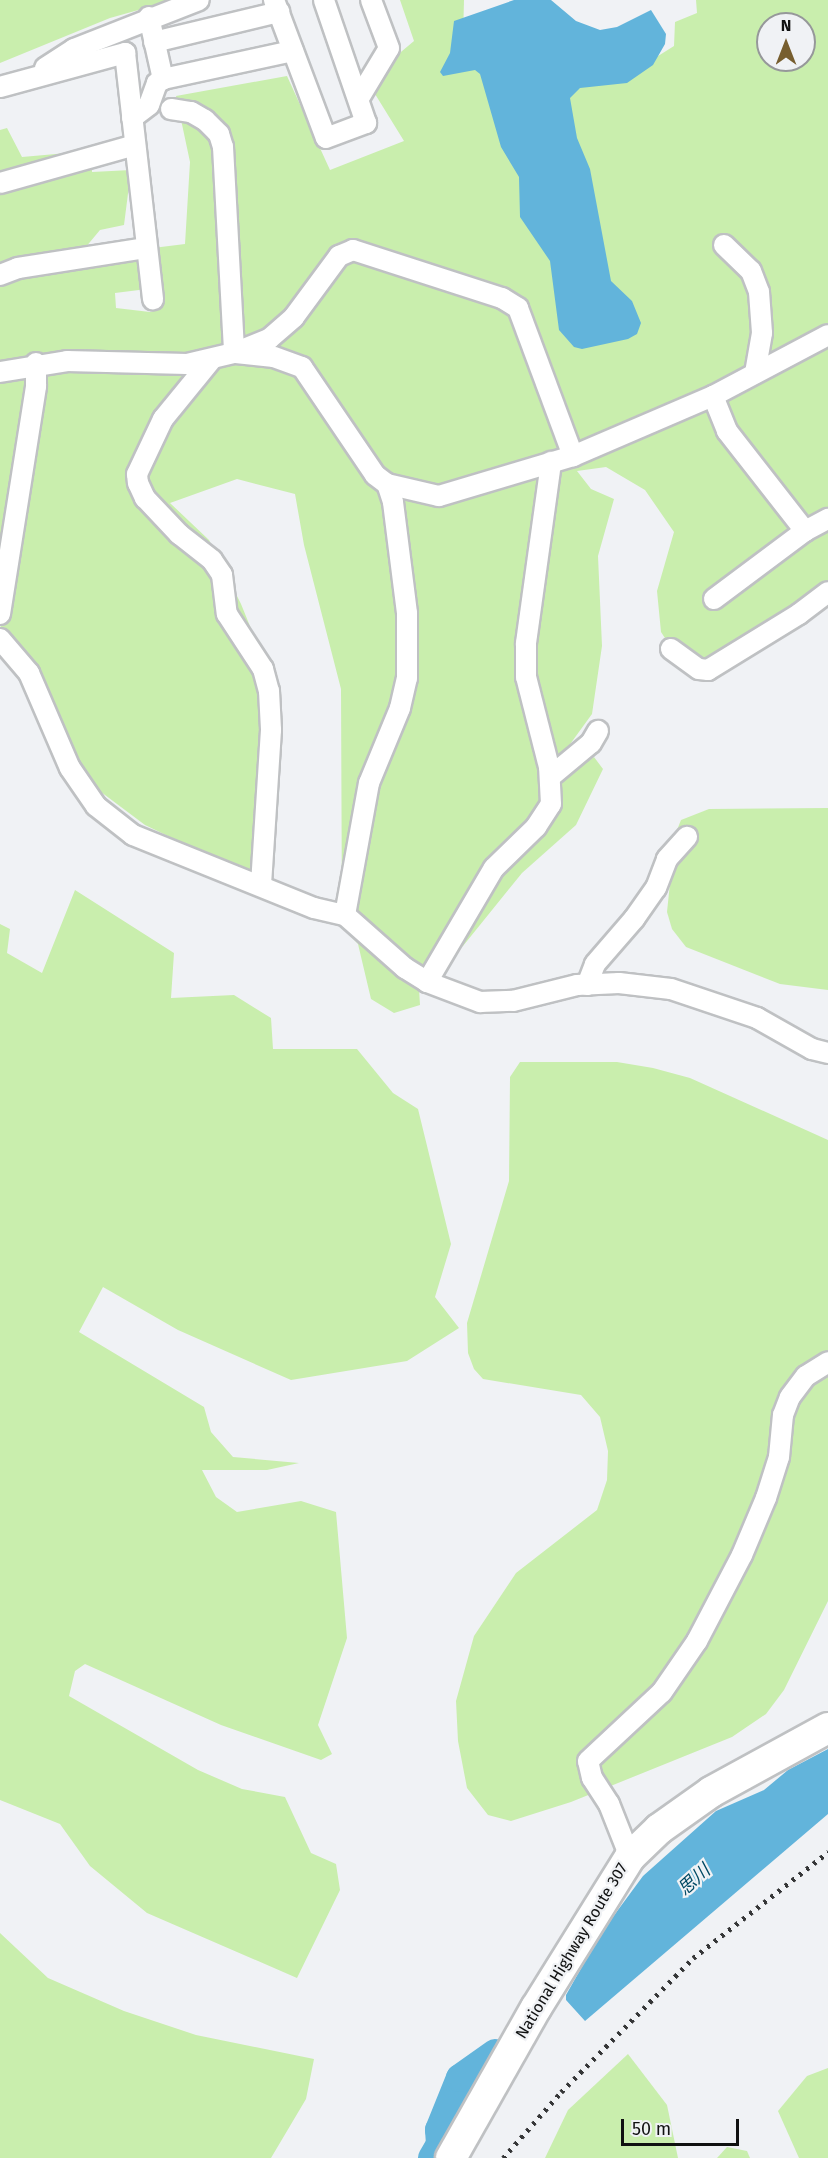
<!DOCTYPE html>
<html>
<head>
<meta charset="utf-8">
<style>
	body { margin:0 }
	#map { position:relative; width:828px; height:2158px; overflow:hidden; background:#f0f2f5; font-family:"Fira Sans","Noto Sans JP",sans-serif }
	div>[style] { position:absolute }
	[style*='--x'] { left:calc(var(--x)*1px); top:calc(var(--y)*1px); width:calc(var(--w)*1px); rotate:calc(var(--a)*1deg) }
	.green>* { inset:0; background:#c9eead }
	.water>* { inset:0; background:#62b4db }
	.river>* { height:28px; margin:-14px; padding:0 14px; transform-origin:14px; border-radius:14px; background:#62b4db }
	.roads { filter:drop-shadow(2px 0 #bfc1c3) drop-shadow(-2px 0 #bfc1c3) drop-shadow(0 2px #bfc1c3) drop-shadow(0 -2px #bfc1c3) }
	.minor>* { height:20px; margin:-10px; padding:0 10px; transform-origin:10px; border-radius:10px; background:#fff }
	.highway>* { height:30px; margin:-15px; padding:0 15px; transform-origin:15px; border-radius:15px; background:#fff }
	.rail>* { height:4.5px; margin-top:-2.25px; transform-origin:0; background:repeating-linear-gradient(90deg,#353637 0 3px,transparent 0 9px) }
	span { translate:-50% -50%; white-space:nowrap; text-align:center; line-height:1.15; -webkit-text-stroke:4.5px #f0f2f5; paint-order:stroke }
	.street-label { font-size:16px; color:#101111 }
	.water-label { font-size:18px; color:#004964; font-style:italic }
	.north { position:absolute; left:756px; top:12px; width:60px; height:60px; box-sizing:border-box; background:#f0f2f5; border:2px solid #96989a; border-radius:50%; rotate:0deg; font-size:16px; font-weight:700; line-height:24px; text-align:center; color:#101111 }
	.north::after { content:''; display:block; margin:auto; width:21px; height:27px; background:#775e2f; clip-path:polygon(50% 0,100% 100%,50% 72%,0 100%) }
	.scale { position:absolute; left:621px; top:2119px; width:118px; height:27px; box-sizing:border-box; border:3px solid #101111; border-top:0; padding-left:8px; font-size:18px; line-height:21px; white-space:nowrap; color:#101111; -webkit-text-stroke:4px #f0f2f5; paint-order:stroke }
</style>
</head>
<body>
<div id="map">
	<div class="green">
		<div style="clip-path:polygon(0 0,174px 0,110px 18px,0 63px)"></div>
		<div style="clip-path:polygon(evenodd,400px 0,464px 0,463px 39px,606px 287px,564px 103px,573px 76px,639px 68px,674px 46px,675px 22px,697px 13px,696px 0,828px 0,828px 606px,718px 674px,680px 661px,661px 632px,657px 591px,674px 532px,645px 490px,606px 467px,577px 471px,591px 489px,614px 499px,598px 556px,602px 646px,592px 714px,560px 758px,565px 777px,594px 757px,603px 769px,576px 825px,522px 873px,463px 946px,418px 972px,420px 1005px,394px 1013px,371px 999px,358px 944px,342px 927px,341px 689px,304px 545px,295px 494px,237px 479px,170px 503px,209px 540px,241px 604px,275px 688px,264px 875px,239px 870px,145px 825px,93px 786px,4px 634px,0 625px,0 277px,139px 253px,147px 289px,115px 293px,116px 308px,150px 312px,160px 309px,153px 248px,185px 244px,190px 162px,176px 96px,287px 76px,330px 170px,404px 141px,375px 94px,383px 67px,414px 41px,400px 0,768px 24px,804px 24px,804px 60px,768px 60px,768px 24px)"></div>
		<div style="clip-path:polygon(7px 128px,22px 157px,67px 153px,92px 158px,92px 172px,131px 170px,124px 225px,100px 230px,85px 248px,0 268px,0 130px)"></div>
		<div style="clip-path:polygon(828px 808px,828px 990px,780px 984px,686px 947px,672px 929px,667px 912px,675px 835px,681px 820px,709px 809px)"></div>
		<div style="clip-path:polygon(75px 890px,174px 953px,171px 998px,234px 995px,271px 1018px,273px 1049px,357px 1049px,393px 1093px,418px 1109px,451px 1244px,435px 1297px,459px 1328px,407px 1361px,291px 1380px,178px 1330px,103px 1287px,79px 1332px,204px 1407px,211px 1432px,233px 1457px,299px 1463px,267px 1470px,202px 1470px,216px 1497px,237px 1512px,301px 1501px,336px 1512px,347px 1638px,318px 1725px,332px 1754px,321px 1760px,221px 1725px,85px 1664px,75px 1671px,69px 1696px,198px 1770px,242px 1789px,285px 1797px,311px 1853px,336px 1864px,340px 1890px,297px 1978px,147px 1913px,90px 1866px,60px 1824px,0 1800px,0 924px,10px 929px,7px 953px,42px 973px)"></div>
		<div style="clip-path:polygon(520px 1062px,617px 1062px,653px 1068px,690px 1078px,828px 1140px,828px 1601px,784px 1690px,766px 1714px,732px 1737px,571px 1802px,511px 1821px,488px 1815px,467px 1788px,458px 1741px,456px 1701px,474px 1636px,516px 1573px,597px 1510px,607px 1480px,608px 1451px,600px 1417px,581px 1395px,483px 1379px,474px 1369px,468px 1353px,467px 1323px,509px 1181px,510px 1077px)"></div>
		<div style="clip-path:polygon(0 1933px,48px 1978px,124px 2011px,196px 2035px,314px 2059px,306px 2099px,271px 2158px,0 2158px)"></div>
		<div style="clip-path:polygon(628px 2054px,667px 2105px,678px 2158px,545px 2158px,568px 2110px)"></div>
		<div style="clip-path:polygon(828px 2068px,828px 2158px,799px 2158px,778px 2111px,807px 2076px)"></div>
		<div style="clip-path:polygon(727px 2147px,747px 2151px,750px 2158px,717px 2158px)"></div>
	</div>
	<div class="water">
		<div style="clip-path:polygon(514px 0,551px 0,576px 21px,600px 30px,617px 27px,651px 10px,666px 34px,665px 44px,653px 65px,627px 83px,580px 88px,570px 98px,577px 138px,590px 169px,611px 281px,632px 301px,641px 323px,637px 334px,628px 339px,582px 349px,574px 347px,559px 330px,550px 261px,520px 217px,519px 177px,501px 147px,480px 74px,475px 70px,443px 76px,440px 72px,450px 53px,454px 21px)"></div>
		<div style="clip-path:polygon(828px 1749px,828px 1814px,585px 2021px,566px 2000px,566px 1995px,601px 1933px,643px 1876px,716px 1811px,764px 1790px,788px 1770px)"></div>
	</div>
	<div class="river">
		<div style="--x:432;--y:2158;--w:16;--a:-60"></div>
		<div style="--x:440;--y:2144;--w:14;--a:-94"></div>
		<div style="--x:439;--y:2130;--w:56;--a:-68"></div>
		<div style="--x:460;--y:2078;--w:43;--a:-35.5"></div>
	</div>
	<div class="roads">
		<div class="minor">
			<div style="--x:274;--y:0;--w:147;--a:69.4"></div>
			<div style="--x:326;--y:138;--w:43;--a:-20.6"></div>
			<div style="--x:366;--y:123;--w:130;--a:-108.9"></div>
			<div style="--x:149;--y:17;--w:64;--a:77.3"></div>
			<div style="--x:163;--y:79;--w:133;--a:-12.2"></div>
			<div style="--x:154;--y:42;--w:129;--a:-13.5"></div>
			<div style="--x:45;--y:68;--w:35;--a:-33"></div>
			<div style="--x:74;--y:49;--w:134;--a:-21.4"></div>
			<div style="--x:0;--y:87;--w:130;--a:-15.2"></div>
			<div style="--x:125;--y:53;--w:248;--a:83.5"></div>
			<div style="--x:359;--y:98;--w:58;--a:-59"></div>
			<div style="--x:389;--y:48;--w:51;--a:-110.6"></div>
			<div style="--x:171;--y:109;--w:20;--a:9"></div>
			<div style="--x:191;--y:112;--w:16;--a:30"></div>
			<div style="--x:205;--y:120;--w:20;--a:45"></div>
			<div style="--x:219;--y:134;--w:14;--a:73"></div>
			<div style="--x:223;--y:147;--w:206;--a:86.9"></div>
			<div style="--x:132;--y:118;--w:21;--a:-37"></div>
			<div style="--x:149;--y:105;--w:23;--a:-70"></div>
			<div style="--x:157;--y:83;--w:7;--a:-34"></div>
			<div style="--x:0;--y:183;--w:140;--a:-15.7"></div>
			<div style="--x:724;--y:245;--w:37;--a:44"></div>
			<div style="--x:751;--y:271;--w:22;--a:69"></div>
			<div style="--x:759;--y:292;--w:41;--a:85.8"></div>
			<div style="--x:762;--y:333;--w:41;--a:99.9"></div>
			<div style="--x:0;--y:275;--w:19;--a:-21"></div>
			<div style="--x:18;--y:268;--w:130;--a:-8.9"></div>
			<div style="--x:236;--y:353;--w:38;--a:6"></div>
			<div style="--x:274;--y:357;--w:30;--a:20"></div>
			<div style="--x:302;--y:367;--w:130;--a:55.9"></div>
			<div style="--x:375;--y:475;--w:15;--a:37"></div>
			<div style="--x:387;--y:484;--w:53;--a:13"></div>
			<div style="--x:439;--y:496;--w:140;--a:-16.6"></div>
			<div style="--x:573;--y:456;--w:152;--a:-23.2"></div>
			<div style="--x:713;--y:396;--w:130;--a:-27.9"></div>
			<div style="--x:212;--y:359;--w:77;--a:129.2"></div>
			<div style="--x:163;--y:419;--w:61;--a:115.3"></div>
			<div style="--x:137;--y:474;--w:9;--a:84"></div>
			<div style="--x:138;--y:483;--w:17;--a:65"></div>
			<div style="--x:145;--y:498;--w:50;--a:46.6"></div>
			<div style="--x:179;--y:534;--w:42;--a:38.2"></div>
			<div style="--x:212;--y:560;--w:18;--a:56"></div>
			<div style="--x:222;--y:575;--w:39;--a:83"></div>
			<div style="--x:227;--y:614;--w:66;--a:56.8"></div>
			<div style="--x:263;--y:669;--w:23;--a:75"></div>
			<div style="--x:269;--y:691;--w:39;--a:87"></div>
			<div style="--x:271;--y:730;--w:156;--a:93.7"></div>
			<div style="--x:0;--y:372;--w:68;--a:-9.3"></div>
			<div style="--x:67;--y:361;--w:120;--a:1.4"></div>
			<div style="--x:187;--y:364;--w:48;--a:-13.2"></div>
			<div style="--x:234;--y:353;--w:38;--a:-22"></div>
			<div style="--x:269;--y:339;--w:33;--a:-41"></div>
			<div style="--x:294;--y:317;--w:76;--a:-53.6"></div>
			<div style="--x:339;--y:256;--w:15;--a:-23"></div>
			<div style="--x:353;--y:250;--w:157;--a:17.9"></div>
			<div style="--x:502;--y:298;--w:19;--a:32"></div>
			<div style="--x:518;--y:308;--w:158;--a:69.6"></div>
			<div style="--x:713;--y:396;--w:38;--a:68"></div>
			<div style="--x:727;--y:431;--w:127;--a:52"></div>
			<div style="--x:805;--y:531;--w:26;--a:-28"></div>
			<div style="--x:714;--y:599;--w:114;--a:-36.8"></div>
			<div style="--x:0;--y:614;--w:231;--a:-81"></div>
			<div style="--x:36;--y:386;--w:23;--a:-90"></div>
			<div style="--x:0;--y:639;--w:45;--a:49.5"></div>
			<div style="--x:29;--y:673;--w:103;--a:66.7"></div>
			<div style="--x:70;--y:768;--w:46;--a:55.6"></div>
			<div style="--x:96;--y:806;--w:47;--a:38.1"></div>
			<div style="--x:133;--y:835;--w:195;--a:22"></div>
			<div style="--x:314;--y:908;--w:32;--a:13"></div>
			<div style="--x:345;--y:915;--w:80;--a:41.5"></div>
			<div style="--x:405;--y:968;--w:26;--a:32"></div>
			<div style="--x:427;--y:982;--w:57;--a:20.7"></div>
			<div style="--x:480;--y:1002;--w:33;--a:-2"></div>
			<div style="--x:513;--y:1001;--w:66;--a:-14"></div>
			<div style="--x:577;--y:985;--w:42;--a:-2.7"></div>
			<div style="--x:619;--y:983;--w:52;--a:6.6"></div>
			<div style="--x:671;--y:989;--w:91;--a:18.6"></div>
			<div style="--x:757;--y:1018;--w:63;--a:29.4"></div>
			<div style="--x:812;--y:1049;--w:16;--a:14"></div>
			<div style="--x:671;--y:649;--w:34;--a:36"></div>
			<div style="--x:699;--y:669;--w:9;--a:6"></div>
			<div style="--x:708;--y:670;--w:107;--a:-31.6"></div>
			<div style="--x:799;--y:614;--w:36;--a:-37"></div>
			<div style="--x:550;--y:777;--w:53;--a:-39.7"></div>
			<div style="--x:591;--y:743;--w:14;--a:-60"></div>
			<div style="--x:345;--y:915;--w:134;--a:-79.7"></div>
			<div style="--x:369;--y:783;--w:81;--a:-67.5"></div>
			<div style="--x:400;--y:708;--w:31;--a:-77"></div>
			<div style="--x:407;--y:678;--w:65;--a:-90"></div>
			<div style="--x:407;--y:613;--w:112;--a:-97.2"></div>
			<div style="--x:393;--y:502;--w:19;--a:-108"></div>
			<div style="--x:427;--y:982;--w:132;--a:-59.6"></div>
			<div style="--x:494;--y:868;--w:59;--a:-44.3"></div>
			<div style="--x:536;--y:827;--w:27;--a:-57"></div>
			<div style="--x:551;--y:804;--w:37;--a:-93"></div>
			<div style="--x:549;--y:767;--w:93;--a:-104.3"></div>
			<div style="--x:526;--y:677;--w:34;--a:-90"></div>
			<div style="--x:526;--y:643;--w:183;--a:-82.1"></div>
			<div style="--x:587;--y:985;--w:22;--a:-69"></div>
			<div style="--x:595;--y:964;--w:60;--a:-49.1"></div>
			<div style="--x:634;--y:919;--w:38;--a:-55"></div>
			<div style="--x:656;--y:888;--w:31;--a:-69"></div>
			<div style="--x:667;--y:859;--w:30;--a:-48"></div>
			<div style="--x:630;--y:1857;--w:57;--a:-111.6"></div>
			<div style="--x:609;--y:1804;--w:31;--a:-123"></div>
			<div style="--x:592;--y:1778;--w:17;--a:-103"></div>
			<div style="--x:588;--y:1761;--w:101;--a:-43"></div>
			<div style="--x:662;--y:1692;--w:62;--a:-55.5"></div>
			<div style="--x:697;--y:1641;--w:97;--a:-62.4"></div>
			<div style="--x:742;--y:1555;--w:62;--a:-67.2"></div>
			<div style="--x:766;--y:1498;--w:43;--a:-72.4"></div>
			<div style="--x:779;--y:1457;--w:42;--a:-84.6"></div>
			<div style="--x:783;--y:1415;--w:19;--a:-69"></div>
			<div style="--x:790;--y:1397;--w:26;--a:-53"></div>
			<div style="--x:806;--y:1376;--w:26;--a:-32"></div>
		</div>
		<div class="highway">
			<div style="--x:451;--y:2158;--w:172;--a:-60.5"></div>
			<div style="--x:536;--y:2008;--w:178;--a:-58.1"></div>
			<div style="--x:630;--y:1857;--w:40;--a:-44"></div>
			<div style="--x:659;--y:1829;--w:64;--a:-35.4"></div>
			<div style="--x:711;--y:1792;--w:133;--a:-28.7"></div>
		</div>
	</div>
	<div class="rail">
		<div style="--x:503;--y:2158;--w:88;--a:-48.7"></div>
		<div style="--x:561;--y:2092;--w:188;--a:-45.4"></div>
		<div style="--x:693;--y:1958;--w:172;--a:-38.1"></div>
	</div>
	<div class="street-label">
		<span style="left:572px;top:1951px;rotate:-59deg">National Highway Route 307</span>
	</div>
	<div class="water-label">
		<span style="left:694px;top:1880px;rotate:-42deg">思川</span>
	</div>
	<div class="north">N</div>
	<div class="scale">50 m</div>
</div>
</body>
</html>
